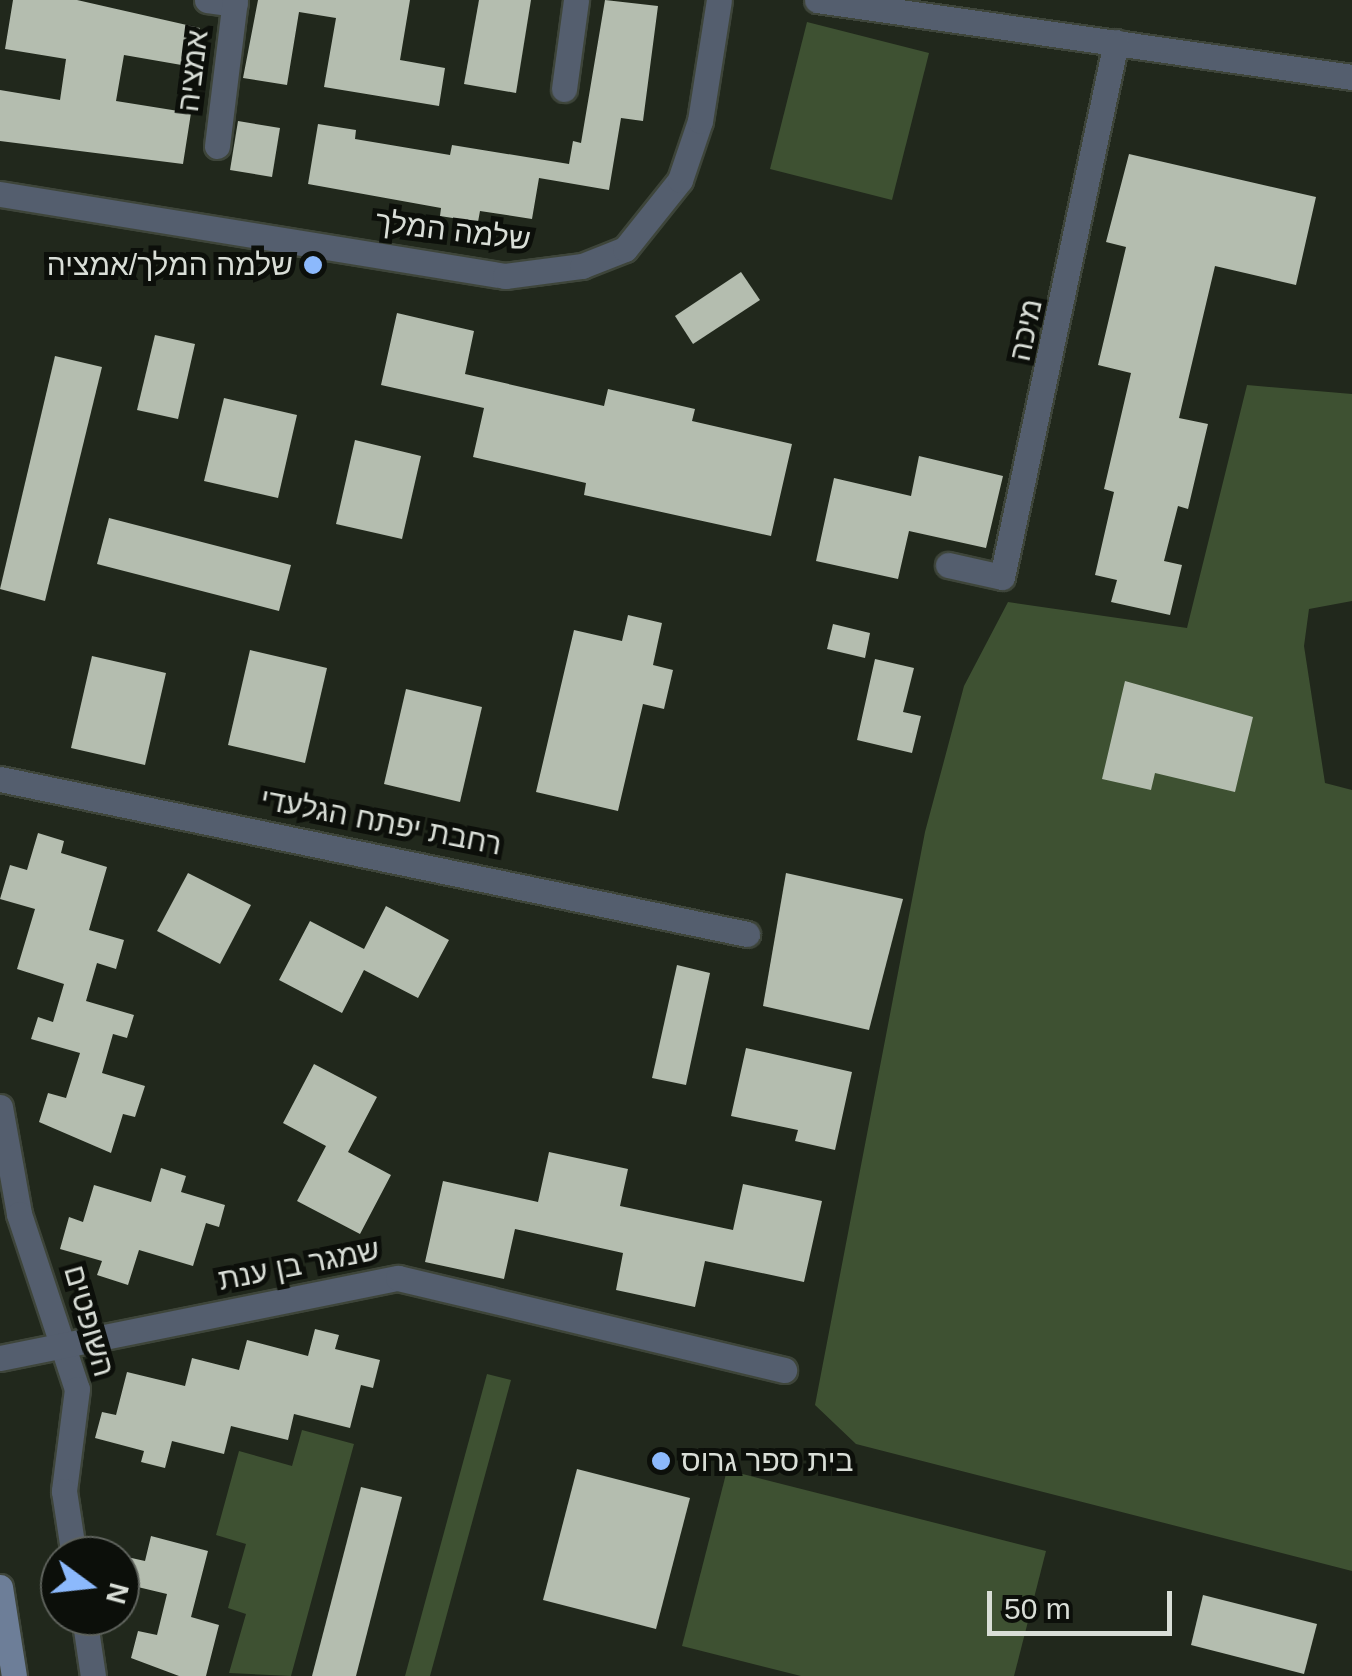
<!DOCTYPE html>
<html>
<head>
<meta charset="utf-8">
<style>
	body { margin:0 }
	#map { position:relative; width:1352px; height:1676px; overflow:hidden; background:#21281c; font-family:Arial,"Noto Sans Hebrew",sans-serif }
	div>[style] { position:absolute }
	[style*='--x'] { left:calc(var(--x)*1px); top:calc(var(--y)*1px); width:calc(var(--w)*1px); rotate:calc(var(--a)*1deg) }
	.green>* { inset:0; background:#3e5132 }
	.building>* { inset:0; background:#b4bdaf }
	.roads { filter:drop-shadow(2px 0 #3e453a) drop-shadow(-2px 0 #3e453a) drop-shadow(0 2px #3e453a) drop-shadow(0 -2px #3e453a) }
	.street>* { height:25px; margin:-12.5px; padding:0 12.5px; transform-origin:12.5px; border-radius:12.5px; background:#545e6e }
	.secondary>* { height:25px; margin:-12.5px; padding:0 12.5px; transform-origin:12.5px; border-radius:12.5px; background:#6d7e98 }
	.dots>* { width:28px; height:28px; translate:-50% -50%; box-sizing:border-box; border:5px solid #0c0f0a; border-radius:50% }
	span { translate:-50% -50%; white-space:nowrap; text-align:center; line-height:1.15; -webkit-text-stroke:10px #0c0f0a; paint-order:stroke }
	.street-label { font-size:30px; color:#d9ded7 }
	.poi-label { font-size:30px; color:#d9ded7 }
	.right { translate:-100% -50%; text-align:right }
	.left { translate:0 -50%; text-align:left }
	.north { position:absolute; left:40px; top:1536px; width:100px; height:100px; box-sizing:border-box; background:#0c0f0a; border:2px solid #5e625c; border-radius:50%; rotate:105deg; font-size:28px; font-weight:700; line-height:40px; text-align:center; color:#d9ded7 }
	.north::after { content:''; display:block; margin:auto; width:35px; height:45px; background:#8cb9fc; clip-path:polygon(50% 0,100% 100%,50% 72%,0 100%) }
	.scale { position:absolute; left:987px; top:1591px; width:185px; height:45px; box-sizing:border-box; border:5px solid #d9ded7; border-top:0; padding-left:12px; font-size:30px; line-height:35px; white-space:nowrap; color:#d9ded7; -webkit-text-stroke:8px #0c0f0a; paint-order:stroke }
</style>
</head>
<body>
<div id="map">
	<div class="green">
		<div style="clip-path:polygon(807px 22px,929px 53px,892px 200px,770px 169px)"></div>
		<div style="clip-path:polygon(1247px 385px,1352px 394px,1352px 601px,1309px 609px,1304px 646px,1325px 783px,1352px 790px,1352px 1571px,856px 1444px,815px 1405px,925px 832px,964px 686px,1008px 602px,1187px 628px)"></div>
		<div style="clip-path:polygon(487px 1374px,511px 1380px,430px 1676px,405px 1676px)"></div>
		<div style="clip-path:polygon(302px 1430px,354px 1444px,291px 1676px,229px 1673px,246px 1614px,228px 1608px,246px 1544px,216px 1535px,239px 1451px,292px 1466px)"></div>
		<div style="clip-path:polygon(727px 1470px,1046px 1551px,1014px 1676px,801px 1676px,682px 1646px)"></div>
	</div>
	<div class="building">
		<div style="clip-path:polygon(13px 0,77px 0,200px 28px,193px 67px,124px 55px,116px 101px,191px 113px,183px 164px,0 141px,0 90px,60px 100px,66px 59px,5px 49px)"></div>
		<div style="clip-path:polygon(258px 0,410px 0,400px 60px,445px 68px,439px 106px,324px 87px,336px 18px,299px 12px,287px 85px,243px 78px)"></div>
		<div style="clip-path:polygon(479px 0,531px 0,516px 93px,464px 84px)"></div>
		<div style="clip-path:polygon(605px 0,658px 6px,643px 121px,621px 118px,609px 190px,539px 178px,532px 219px,480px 211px,478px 222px,440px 216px,441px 208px,308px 184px,318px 124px,356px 130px,355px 139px,450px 155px,452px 145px,569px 164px,573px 141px,581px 143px)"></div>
		<div style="clip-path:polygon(238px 121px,280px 128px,272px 177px,230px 170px)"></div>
		<div style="clip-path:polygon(1129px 154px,1316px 197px,1296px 285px,1215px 266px,1179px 418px,1208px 424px,1188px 509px,1178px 506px,1164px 561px,1182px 565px,1170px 615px,1111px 602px,1117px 580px,1095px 575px,1114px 492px,1104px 489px,1131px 373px,1098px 365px,1126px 247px,1106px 242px)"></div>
		<div style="clip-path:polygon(741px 272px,760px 300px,693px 344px,675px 316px)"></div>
		<div style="clip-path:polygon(397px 313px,474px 331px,465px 374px,604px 406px,608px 389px,695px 409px,692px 421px,792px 444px,771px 536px,584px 495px,586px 483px,473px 457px,484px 408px,381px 385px)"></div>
		<div style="clip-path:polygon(155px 335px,195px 344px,178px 419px,137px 410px)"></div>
		<div style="clip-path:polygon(55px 356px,102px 367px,45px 601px,0 589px)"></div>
		<div style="clip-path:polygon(224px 398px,297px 415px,278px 498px,204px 481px)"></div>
		<div style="clip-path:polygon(355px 440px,421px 456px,402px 539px,336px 524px)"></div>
		<div style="clip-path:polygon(919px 456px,1003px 476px,986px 548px,909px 531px,898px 579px,816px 561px,834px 478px,911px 496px)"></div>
		<div style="clip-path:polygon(109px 518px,291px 565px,279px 611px,97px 564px)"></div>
		<div style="clip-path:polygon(628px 615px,662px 623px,653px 665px,673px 670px,664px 709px,643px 704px,618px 811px,536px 792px,574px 630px,622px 641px)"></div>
		<div style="clip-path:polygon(833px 624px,870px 633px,865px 658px,827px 649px)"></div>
		<div style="clip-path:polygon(250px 650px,327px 668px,305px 763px,228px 745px)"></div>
		<div style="clip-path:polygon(92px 656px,166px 673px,145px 765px,71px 748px)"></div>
		<div style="clip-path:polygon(875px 659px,914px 668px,903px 712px,921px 716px,912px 753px,857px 740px)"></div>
		<div style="clip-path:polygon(1125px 681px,1253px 717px,1235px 792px,1155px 773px,1151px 790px,1102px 779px)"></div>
		<div style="clip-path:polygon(406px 689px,482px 707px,460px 802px,384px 784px)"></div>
		<div style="clip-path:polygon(38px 833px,64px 841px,61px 853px,107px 867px,89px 930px,124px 940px,116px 969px,97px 963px,86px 1001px,134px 1015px,127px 1038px,113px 1034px,102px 1073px,145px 1086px,135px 1117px,123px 1114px,111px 1153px,39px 1122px,48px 1093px,66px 1098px,80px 1053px,31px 1039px,38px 1017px,53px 1022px,64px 984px,17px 969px,35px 909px,0 899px,10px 865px,27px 870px)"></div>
		<div style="clip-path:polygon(188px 873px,251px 905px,220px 964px,157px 931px)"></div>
		<div style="clip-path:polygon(786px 873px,903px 899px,869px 1030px,763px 1006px)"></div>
		<div style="clip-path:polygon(386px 906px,449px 940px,418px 998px,364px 970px,342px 1013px,279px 980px,310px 921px,364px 949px)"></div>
		<div style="clip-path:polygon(677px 965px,710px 973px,686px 1085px,652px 1078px)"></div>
		<div style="clip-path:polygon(746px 1048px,852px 1072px,835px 1150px,795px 1141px,798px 1130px,731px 1116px)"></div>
		<div style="clip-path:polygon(314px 1064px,377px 1097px,348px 1152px,391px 1175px,360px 1234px,297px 1201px,326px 1146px,283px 1123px)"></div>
		<div style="clip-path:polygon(549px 1152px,628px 1169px,620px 1206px,733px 1230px,743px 1184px,822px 1201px,804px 1282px,705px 1261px,695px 1307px,616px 1290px,623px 1253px,515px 1229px,504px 1279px,425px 1262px,443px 1181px,538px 1202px)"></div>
		<div style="clip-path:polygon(161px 1168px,186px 1176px,181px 1192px,225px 1205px,219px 1227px,206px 1223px,193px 1266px,139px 1250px,128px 1285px,97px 1275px,102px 1261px,60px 1249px,69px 1217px,83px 1222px,94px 1185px,151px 1202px)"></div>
		<div style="clip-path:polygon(315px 1329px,339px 1335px,335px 1349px,380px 1360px,373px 1388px,361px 1385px,350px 1428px,294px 1414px,288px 1440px,231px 1426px,224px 1454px,172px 1441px,165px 1468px,141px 1462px,144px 1451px,95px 1438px,102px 1412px,116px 1415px,127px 1372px,185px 1386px,192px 1358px,239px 1370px,247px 1340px,308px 1356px)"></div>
		<div style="clip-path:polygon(577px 1469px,690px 1498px,656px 1629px,543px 1600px)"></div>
		<div style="clip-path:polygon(361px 1487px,402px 1497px,356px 1676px,312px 1676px)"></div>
		<div style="clip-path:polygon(151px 1536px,208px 1551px,191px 1617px,219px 1625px,206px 1676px,179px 1676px,131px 1658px,138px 1631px,157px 1635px,167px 1594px,121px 1583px,127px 1557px,145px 1561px)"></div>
		<div style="clip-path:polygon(1203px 1595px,1317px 1624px,1304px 1674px,1191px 1645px)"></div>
	</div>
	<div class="roads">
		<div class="street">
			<div style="--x:207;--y:0;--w:28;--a:8"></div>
			<div style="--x:817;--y:0;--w:541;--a:8.19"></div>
			<div style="--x:564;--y:89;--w:90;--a:-82.3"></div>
			<div style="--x:217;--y:146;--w:147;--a:-83"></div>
			<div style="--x:0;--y:194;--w:512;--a:9.22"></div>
			<div style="--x:505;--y:276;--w:78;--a:-7.4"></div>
			<div style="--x:582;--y:266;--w:46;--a:-21.6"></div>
			<div style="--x:625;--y:249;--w:88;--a:-51.4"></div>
			<div style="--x:680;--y:180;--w:62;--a:-71.3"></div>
			<div style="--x:700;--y:121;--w:122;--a:-81.1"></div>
			<div style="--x:948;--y:565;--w:55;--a:12.5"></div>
			<div style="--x:1002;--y:577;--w:547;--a:-77.97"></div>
			<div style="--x:0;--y:779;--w:763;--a:11.72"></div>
			<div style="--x:0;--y:1107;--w:109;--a:79.9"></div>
			<div style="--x:19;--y:1214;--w:184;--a:71.7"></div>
			<div style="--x:77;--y:1389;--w:103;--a:97.3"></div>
			<div style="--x:64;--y:1491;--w:66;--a:81.3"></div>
			<div style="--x:0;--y:1358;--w:406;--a:-11.4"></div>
			<div style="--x:398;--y:1278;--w:397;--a:13.4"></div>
			<div style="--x:84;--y:1616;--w:61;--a:81.5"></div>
		</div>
		<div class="secondary">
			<div style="--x:0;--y:1587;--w:90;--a:81.1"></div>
		</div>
	</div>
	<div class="dots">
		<div style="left:313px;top:265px;background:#8cb9fc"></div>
		<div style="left:661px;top:1461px;background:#8cb9fc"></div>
	</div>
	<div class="street-label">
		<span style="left:193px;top:71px;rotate:-83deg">אמציה</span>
		<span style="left:453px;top:231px;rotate:7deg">שלמה המלך</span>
		<span style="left:1026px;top:330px;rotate:-78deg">מיכה</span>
		<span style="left:381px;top:822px;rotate:11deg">רחבת יפתח הגלעדי</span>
		<span style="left:299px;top:1265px;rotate:-11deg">שמגר בן ענת</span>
		<span style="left:89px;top:1321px;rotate:74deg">השופטים</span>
	</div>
	<div class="poi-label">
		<span class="right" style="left:293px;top:265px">שלמה המלך/אמציה</span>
		<span class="left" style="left:681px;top:1461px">בית ספר גרוס</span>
	</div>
	<div class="north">N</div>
	<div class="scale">50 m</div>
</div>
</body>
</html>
